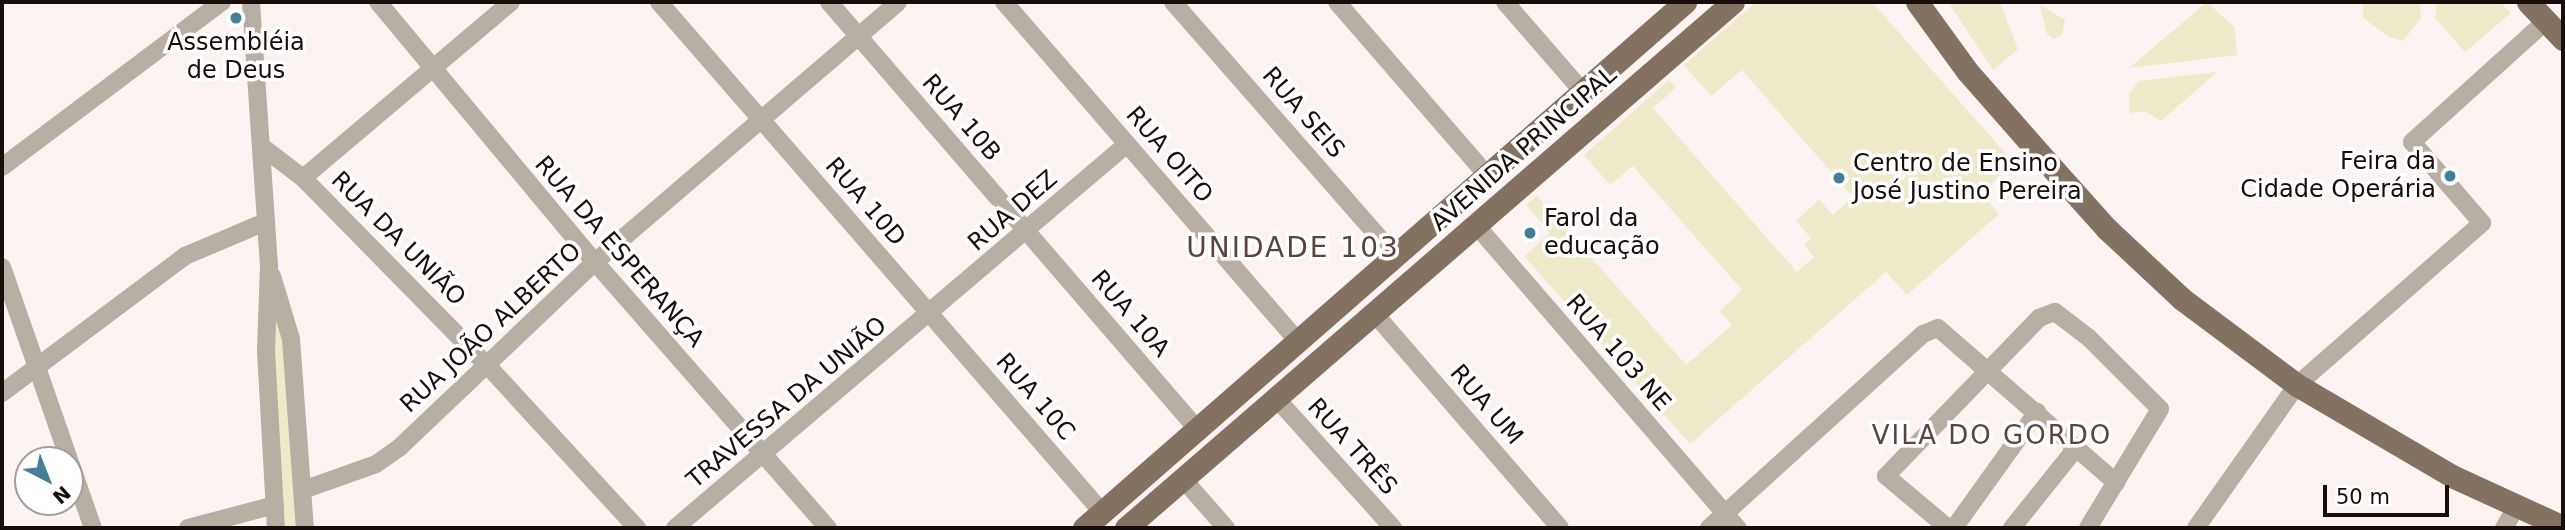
<!DOCTYPE html>
<html>
<head>
<meta charset="utf-8">
<style>
	body { margin:0 }
	#map { position:relative; width:2565px; height:530px; overflow:hidden; background:#faf3f2; font-family:"DejaVu Sans",sans-serif }
	div>[style] { position:absolute }
	[style*='--x'] { left:calc(var(--x)*1px); top:calc(var(--y)*1px); width:calc(var(--w)*1px); rotate:calc(var(--a)*1deg) }
	.green>* { inset:0; background:#eee9c8 }
	.minor>* { height:18px; margin:-9px; padding:0 9px; transform-origin:9px; border-radius:9px; background:#b7aea4 }
	.major>* { height:23px; margin:-11.5px; padding:0 11.5px; transform-origin:11.5px; border-radius:11.5px; background:#837262 }
	.dots>* { width:19px; height:19px; translate:-50% -50%; box-sizing:border-box; border:4px solid #fff; border-radius:50% }
	span { translate:-50% -50%; white-space:nowrap; text-align:center; line-height:1.15; -webkit-text-stroke:7px #fff; paint-order:stroke }
	.poi-label { font-size:24px; color:#170d0a }
	.right { translate:-100% -50%; text-align:right }
	.left { translate:0 -50%; text-align:left }
	.street-label { font-size:24px; color:#170d0a }
	.neighbourhood-label { font-size:26px; color:#5d433d; letter-spacing:2px }
	.quarter-label { font-size:28px; color:#5d433d; letter-spacing:2px }
	.frame { position:absolute; inset:0; border:4px solid #170d0a; pointer-events:none }
	.north { position:absolute; left:14px; top:446px; width:70px; height:70px; box-sizing:border-box; background:#fff; border:2px solid #a29e9d; border-radius:50%; rotate:138deg; font-size:19px; font-weight:700; line-height:28px; text-align:center; color:#170d0a }
	.north::after { content:''; display:block; margin:auto; width:24px; height:32px; background:#437f96; clip-path:polygon(50% 0,100% 100%,50% 72%,0 100%) }
	.scale { position:absolute; left:2323px; top:485px; width:126px; height:32px; box-sizing:border-box; border:4px solid #170d0a; border-top:0; padding-left:9px; font-size:21px; line-height:24px; white-space:nowrap; color:#170d0a; -webkit-text-stroke:5px #fff; paint-order:stroke }
</style>
</head>
<body>
<div id="map">
	<div class="green">
		<div style="clip-path:polygon(1756px 2px,1872px 2px,2014px 163px,1981px 193px,1999px 214px,1907px 295px,1886px 272px,1690px 444px,1524px 256px,1550px 233px,1526px 205px,1537px 196px,1686px 365px,1732px 325px,1720px 311px,1742px 290px,1633px 166px,1610px 185px,1584px 155px,1669px 80px,1676px 88px,1653px 108px,1797px 272px,1814px 257px,1804px 245px,1811px 238px,1796px 221px,1819px 200px,1833px 215px,1853px 197px,1742px 70px,1711px 96px,1684px 65px)"></div>
		<div style="clip-path:polygon(1948px 2px,2000px 2px,2018px 49px,1993px 70px)"></div>
		<div style="clip-path:polygon(2207px 2px,2235px 28px,2237px 55px,2129px 68px)"></div>
		<div style="clip-path:polygon(2363px 2px,2420px 2px,2421px 18px,2403px 41px,2389px 37px,2363px 18px)"></div>
		<div style="clip-path:polygon(2437px 2px,2500px 2px,2511px 13px,2465px 52px,2435px 18px)"></div>
		<div style="clip-path:polygon(2040px 5px,2065px 20px,2062px 35px,2053px 39px,2047px 34px)"></div>
		<div style="clip-path:polygon(2217px 72px,2161px 121px,2145px 111px,2129px 113px,2129px 94px,2139px 81px)"></div>
		<div style="clip-path:polygon(271px 293px,284px 344px,297px 528px,283px 528px)"></div>
	</div>
	<div class="minor">
		<div style="--x:251;--y:2;--w:264;--a:86.1"></div>
		<div style="--x:269;--y:265;--w:86;--a:92"></div>
		<div style="--x:266;--y:351;--w:177;--a:86.8"></div>
		<div style="--x:378;--y:2;--w:339;--a:50.2"></div>
		<div style="--x:595;--y:262;--w:354;--a:48.8"></div>
		<div style="--x:659;--y:2;--w:676;--a:49.02"></div>
		<div style="--x:829;--y:2;--w:564;--a:49.24"></div>
		<div style="--x:1004;--y:2;--w:449;--a:49.1"></div>
		<div style="--x:1173;--y:2;--w:337;--a:48.8"></div>
		<div style="--x:1337;--y:2;--w:229;--a:49.1"></div>
		<div style="--x:1505;--y:2;--w:118;--a:49.1"></div>
		<div style="--x:261;--y:146;--w:53;--a:37.3"></div>
		<div style="--x:303;--y:178;--w:262;--a:45.5"></div>
		<div style="--x:487;--y:365;--w:222;--a:47.4"></div>
		<div style="--x:2;--y:167;--w:275;--a:-36.9"></div>
		<div style="--x:303;--y:178;--w:272;--a:-40.2"></div>
		<div style="--x:1476;--y:225;--w:401;--a:49.2"></div>
		<div style="--x:2;--y:267;--w:276;--a:70.8"></div>
		<div style="--x:272;--y:276;--w:66;--a:73.2"></div>
		<div style="--x:291;--y:339;--w:190;--a:85.8"></div>
		<div style="--x:1374;--y:313;--w:284;--a:49.1"></div>
		<div style="--x:2;--y:393;--w:229;--a:-36.8"></div>
		<div style="--x:185;--y:256;--w:87;--a:-23"></div>
		<div style="--x:1276;--y:398;--w:175;--a:48"></div>
		<div style="--x:1183;--y:479;--w:65;--a:48.7"></div>
		<div style="--x:303;--y:490;--w:77;--a:-19.6"></div>
		<div style="--x:376;--y:464;--w:29;--a:-35"></div>
		<div style="--x:400;--y:447;--w:269;--a:-43.5"></div>
		<div style="--x:595;--y:262;--w:399;--a:-40.6"></div>
		<div style="--x:188;--y:528;--w:90;--a:-14.8"></div>
		<div style="--x:675;--y:528;--w:593;--a:-40.35"></div>
		<div style="--x:1709;--y:528;--w:289;--a:-42.2"></div>
		<div style="--x:1923;--y:334;--w:16;--a:-22"></div>
		<div style="--x:1938;--y:328;--w:236;--a:41"></div>
		<div style="--x:1948;--y:528;--w:81;--a:-140"></div>
		<div style="--x:1886;--y:476;--w:220;--a:-45.9"></div>
		<div style="--x:2039;--y:318;--w:17;--a:-21"></div>
		<div style="--x:2055;--y:312;--w:43;--a:37.4"></div>
		<div style="--x:2089;--y:338;--w:100;--a:45"></div>
		<div style="--x:2160;--y:409;--w:139;--a:121.2"></div>
		<div style="--x:1954;--y:528;--w:143;--a:-54.4"></div>
		<div style="--x:2012;--y:528;--w:102;--a:-51.3"></div>
		<div style="--x:2196;--y:528;--w:175;--a:-54.8"></div>
		<div style="--x:2297;--y:385;--w:246;--a:-41.2"></div>
		<div style="--x:2482;--y:223;--w:107;--a:-130.8"></div>
		<div style="--x:2412;--y:142;--w:181;--a:-42.1"></div>
		<div style="--x:2504;--y:528;--w:24;--a:-60"></div>
	</div>
	<div class="major">
		<div style="--x:1917;--y:2;--w:85;--a:54.1"></div>
		<div style="--x:1967;--y:71;--w:133;--a:48.7"></div>
		<div style="--x:2055;--y:171;--w:78;--a:48.1"></div>
		<div style="--x:2107;--y:229;--w:103;--a:43"></div>
		<div style="--x:2182;--y:299;--w:144;--a:36.8"></div>
		<div style="--x:2297;--y:385;--w:182;--a:30.4"></div>
		<div style="--x:2454;--y:477;--w:120;--a:24.6"></div>
		<div style="--x:2528;--y:2;--w:51;--a:46.6"></div>
		<div style="--x:1084;--y:528;--w:799;--a:-41.19"></div>
		<div style="--x:1126;--y:528;--w:803;--a:-40.91"></div>
	</div>
	<div class="dots">
		<div style="left:236px;top:18px;background:#437f96"></div>
		<div style="left:2450px;top:176px;background:#437f96"></div>
		<div style="left:1839px;top:178px;background:#437f96"></div>
		<div style="left:1530px;top:233px;background:#437f96"></div>
	</div>
	<div class="poi-label">
		<span style="left:236px;top:57px">Assembléia<br>de Deus</span>
		<span class="right" style="left:2436px;top:176px">Feira da<br>Cidade Operária</span>
		<span class="left" style="left:1853px;top:178px">Centro de Ensino<br>José Justino Pereira</span>
		<span class="left" style="left:1544px;top:233px">Farol da<br>educação</span>
	</div>
	<div class="street-label">
		<span style="left:1303px;top:113px;rotate:49deg">RUA SEIS</span>
		<span style="left:961px;top:118px;rotate:49deg">RUA 10B</span>
		<span style="left:1524px;top:149px;rotate:-41deg">AVENIDA PRINCIPAL</span>
		<span style="left:1169px;top:155px;rotate:49deg">RUA OITO</span>
		<span style="left:865px;top:202px;rotate:49deg">RUA 10D</span>
		<span style="left:1013px;top:211px;rotate:-41deg">RUA DEZ</span>
		<span style="left:398px;top:239px;rotate:45deg">RUA DA UNIÃO</span>
		<span style="left:619px;top:252px;rotate:49deg">RUA DA ESPERANÇA</span>
		<span style="left:1130px;top:314px;rotate:49deg">RUA 10A</span>
		<span style="left:491px;top:328px;rotate:-43deg">RUA JOÃO ALBERTO</span>
		<span style="left:1618px;top:353px;rotate:49deg">RUA 103 NE</span>
		<span style="left:1035px;top:397px;rotate:49deg">RUA 10C</span>
		<span style="left:787px;top:403px;rotate:-40deg">TRAVESSA DA UNIÃO</span>
		<span style="left:1486px;top:405px;rotate:49deg">RUA UM</span>
		<span style="left:1352px;top:447px;rotate:48deg">RUA TRÊS</span>
	</div>
	<div class="neighbourhood-label">
		<span style="left:1992px;top:436px">VILA DO GORDO</span>
	</div>
	<div class="quarter-label">
		<span style="left:1293px;top:248px">UNIDADE 103</span>
	</div>
	<div class="frame"></div>
	<div class="north">N</div>
	<div class="scale">50 m</div>
</div>
</body>
</html>
